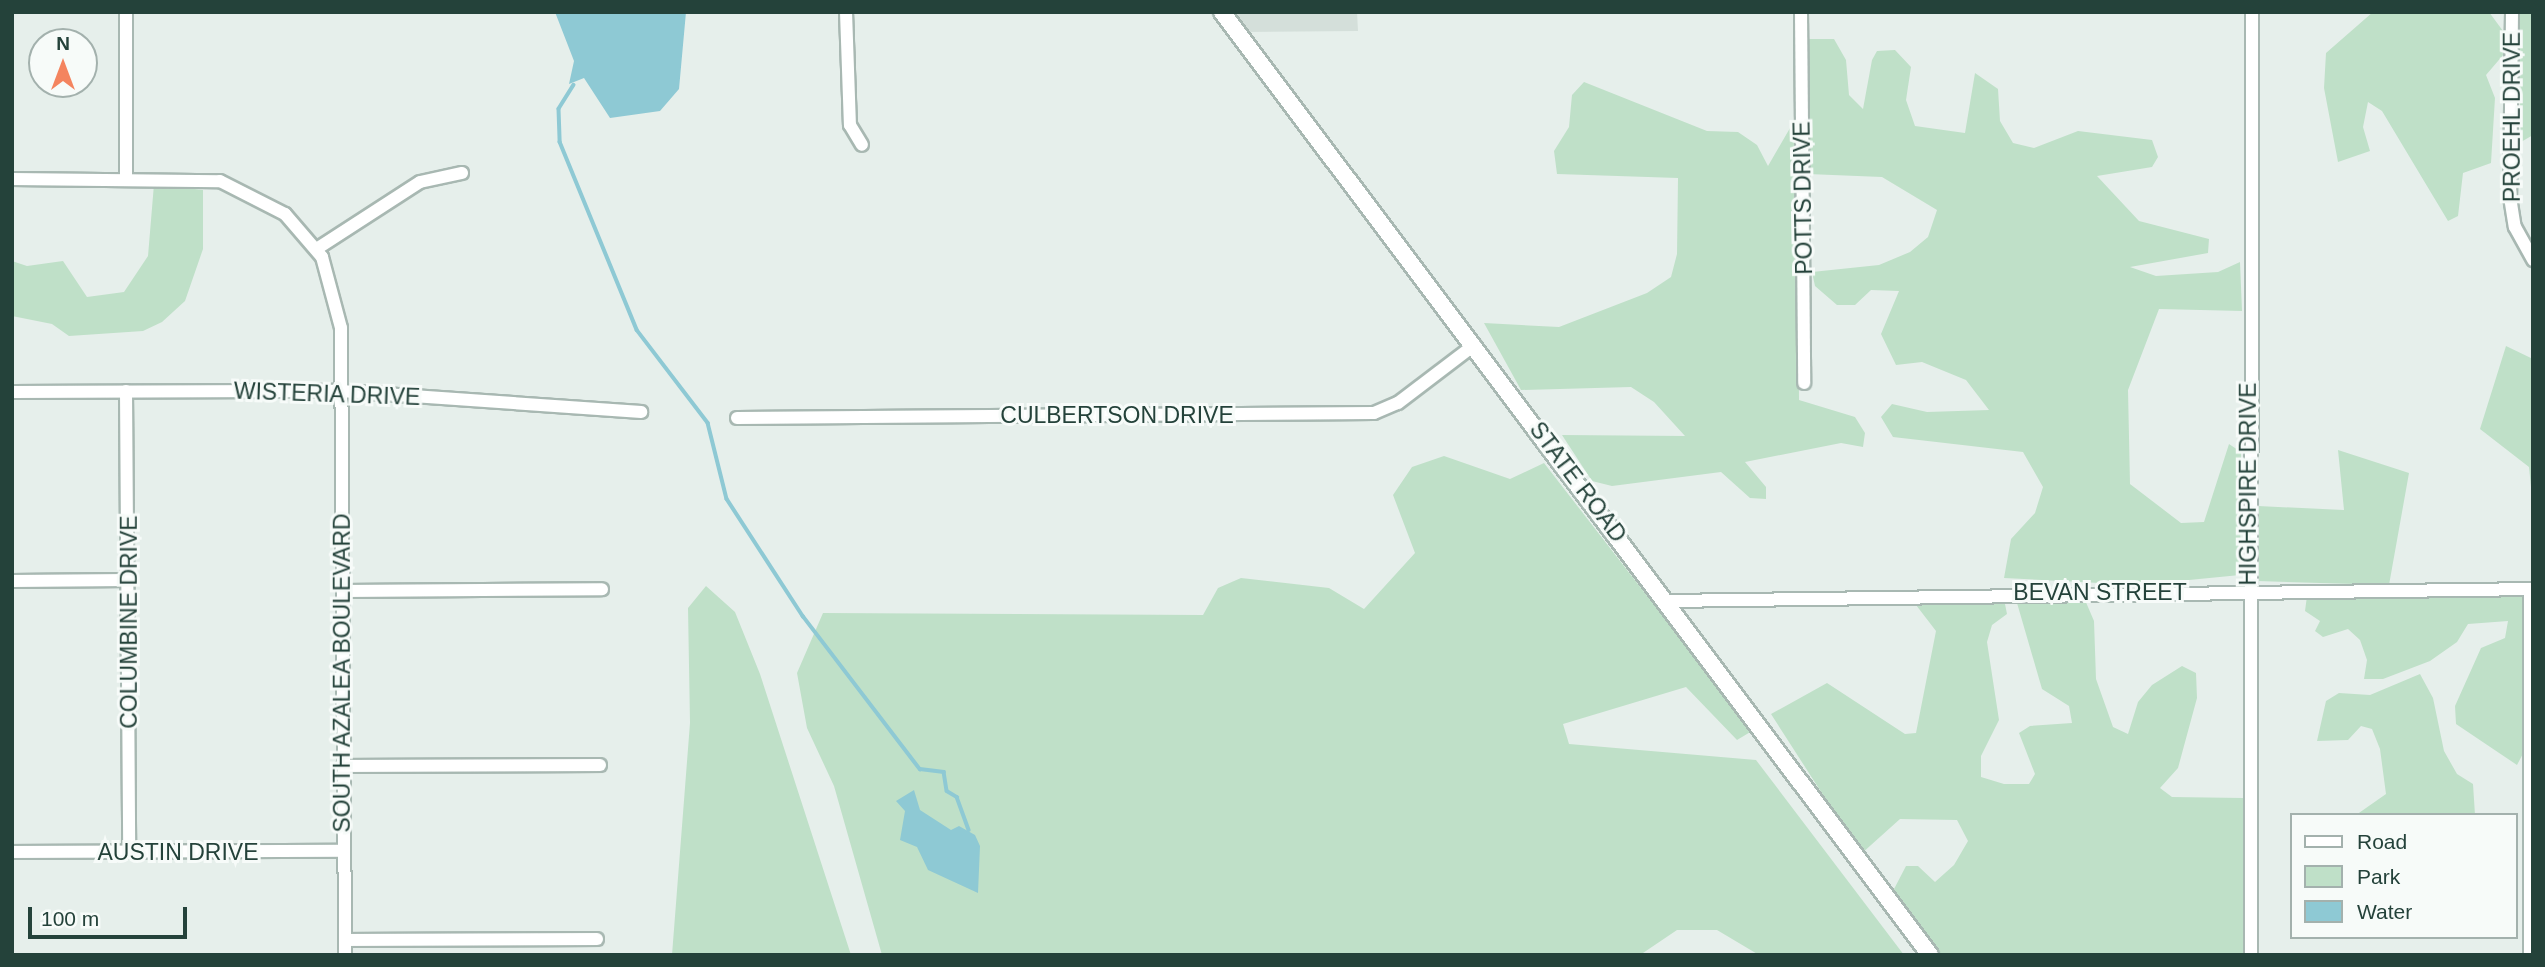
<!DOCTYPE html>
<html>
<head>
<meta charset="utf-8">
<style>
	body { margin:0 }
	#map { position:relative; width:2545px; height:967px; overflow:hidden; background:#e6efeb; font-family:Helvetica,sans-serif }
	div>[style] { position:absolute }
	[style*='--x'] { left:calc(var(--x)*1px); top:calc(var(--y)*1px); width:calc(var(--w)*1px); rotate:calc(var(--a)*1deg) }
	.built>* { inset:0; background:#d4dfda }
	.green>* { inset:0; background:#bfe0c8 }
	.water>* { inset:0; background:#8ec9d4 }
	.stream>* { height:3.5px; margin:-1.75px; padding:0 1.75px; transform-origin:1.75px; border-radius:1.75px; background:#8ec9d4 }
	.roads { filter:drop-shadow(2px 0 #a8b8b2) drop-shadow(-2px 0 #a8b8b2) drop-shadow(0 2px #a8b8b2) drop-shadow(0 -2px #a8b8b2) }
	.minor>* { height:12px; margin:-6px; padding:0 6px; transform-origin:6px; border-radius:6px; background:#fff }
	.tertiary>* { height:16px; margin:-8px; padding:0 8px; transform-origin:8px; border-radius:8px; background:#fff }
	span { translate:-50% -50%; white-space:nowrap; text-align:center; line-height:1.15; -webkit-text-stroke:6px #f7fbf9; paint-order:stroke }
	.street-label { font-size:23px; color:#24423a }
	.frame { position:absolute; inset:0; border:14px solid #24423a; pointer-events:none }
	.legend { position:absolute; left:2290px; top:813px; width:228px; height:126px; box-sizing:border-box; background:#f7fbf9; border:2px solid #a3b1ad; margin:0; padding:9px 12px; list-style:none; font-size:21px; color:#24423a }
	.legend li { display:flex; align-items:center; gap:14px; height:35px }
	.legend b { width:35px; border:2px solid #a3b1ad }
	.north { position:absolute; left:28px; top:28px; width:70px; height:70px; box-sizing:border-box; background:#f7fbf9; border:2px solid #a3b1ad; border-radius:50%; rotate:0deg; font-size:19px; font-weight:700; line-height:28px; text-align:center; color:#24423a }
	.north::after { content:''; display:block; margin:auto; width:24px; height:32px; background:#f4845f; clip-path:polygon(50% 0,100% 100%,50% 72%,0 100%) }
	.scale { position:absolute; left:28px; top:907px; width:159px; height:32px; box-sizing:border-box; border:4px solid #24423a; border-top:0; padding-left:9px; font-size:21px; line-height:24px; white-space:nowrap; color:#24423a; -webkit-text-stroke:5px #f7fbf9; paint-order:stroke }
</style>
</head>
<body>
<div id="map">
	<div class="built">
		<div style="clip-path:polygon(1228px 12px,1357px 12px,1358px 31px,1244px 32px)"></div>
	</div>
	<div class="green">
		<div style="clip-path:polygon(2373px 12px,2489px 12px,2503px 31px,2504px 54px,2486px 75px,2495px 98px,2491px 163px,2463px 173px,2458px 216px,2448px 221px,2382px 111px,2368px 102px,2363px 127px,2370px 151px,2338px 162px,2324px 88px,2326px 53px)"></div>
		<div style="clip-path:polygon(2518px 12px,2533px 12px,2533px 135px,2521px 142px)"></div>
		<div style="clip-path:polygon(1807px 39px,1834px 39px,1846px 60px,1849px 95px,1863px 109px,1872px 60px,1877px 51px,1895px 50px,1911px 67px,1906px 100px,1915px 126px,1965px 133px,1975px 73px,1998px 89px,2000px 121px,2013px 143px,2034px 148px,2078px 131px,2152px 140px,2158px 157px,2152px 167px,2097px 176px,2139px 221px,2209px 239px,2208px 253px,2130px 267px,2156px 276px,2218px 272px,2240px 262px,2242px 311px,2159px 309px,2128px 390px,2130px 484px,2181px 523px,2204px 522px,2229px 444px,2241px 452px,2240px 575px,2138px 585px,2004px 578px,2011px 539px,2035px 513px,2043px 487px,2023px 452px,1893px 437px,1881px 417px,1892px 404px,1927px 412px,1989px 410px,1966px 380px,1922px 362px,1896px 365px,1881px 334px,1899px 291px,1871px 290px,1855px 305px,1837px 305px,1815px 286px,1812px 272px,1879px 265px,1910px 252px,1928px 237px,1937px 210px,1882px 177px,1808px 174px)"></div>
		<div style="clip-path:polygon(1584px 82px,1707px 131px,1738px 132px,1757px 145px,1768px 166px,1797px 116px,1799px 400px,1855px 417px,1865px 433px,1863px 447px,1841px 443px,1745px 462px,1766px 487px,1766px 499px,1750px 498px,1721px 472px,1612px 486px,1592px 481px,1562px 435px,1685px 436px,1654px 402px,1631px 387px,1521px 390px,1484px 323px,1559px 327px,1647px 293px,1671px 277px,1677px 254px,1678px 178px,1557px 174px,1554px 151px,1569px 127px,1572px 95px)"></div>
		<div style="clip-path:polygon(154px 184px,203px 190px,203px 249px,185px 301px,162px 322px,143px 331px,69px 336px,52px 324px,12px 316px,12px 261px,27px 266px,63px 261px,87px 297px,124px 292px,148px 256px)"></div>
		<div style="clip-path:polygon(2506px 346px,2533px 359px,2533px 507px,2529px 467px,2480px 429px)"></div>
		<div style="clip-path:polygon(2338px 450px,2409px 473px,2389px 585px,2257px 581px,2258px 506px,2344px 510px)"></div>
		<div style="clip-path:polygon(1444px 456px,1510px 479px,1544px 463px,1752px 731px,1737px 740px,1686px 687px,1563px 724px,1569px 744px,1756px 760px,1904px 955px,1759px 955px,1717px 930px,1677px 930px,1640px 955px,882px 955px,834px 786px,807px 728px,797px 673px,823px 613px,1203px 615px,1218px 588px,1241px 578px,1329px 588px,1364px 609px,1415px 553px,1393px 495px,1412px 467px)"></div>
		<div style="clip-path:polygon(706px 586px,735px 612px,760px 674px,851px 955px,672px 955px,690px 723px,688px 608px)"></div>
		<div style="clip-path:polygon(2522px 593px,2526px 748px,2517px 765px,2456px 724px,2455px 706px,2481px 648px,2505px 638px,2508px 621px,2468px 624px,2457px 642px,2430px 661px,2383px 679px,2364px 679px,2367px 660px,2360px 640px,2348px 629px,2323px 637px,2315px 631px,2320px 621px,2305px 611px,2307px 596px)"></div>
		<div style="clip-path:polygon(1926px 599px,2004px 599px,2007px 614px,1992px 625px,1987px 642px,1999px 720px,1981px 756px,1981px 777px,2004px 784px,2029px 784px,2035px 774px,2019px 733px,2030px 726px,2072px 723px,2069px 706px,2042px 689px,2017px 603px,2085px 600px,2094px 621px,2096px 679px,2113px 727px,2128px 734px,2138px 702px,2152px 685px,2182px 666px,2196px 673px,2197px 698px,2178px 768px,2160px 788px,2172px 797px,2243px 798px,2245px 955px,1939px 955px,1893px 891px,1906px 866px,1918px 866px,1935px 882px,1954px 865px,1968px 841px,1957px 820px,1900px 819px,1861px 854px,1771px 714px,1827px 683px,1905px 734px,1916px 733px,1936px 631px,1916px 605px)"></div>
		<div style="clip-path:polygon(2420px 674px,2433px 698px,2444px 751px,2457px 774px,2473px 784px,2475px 815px,2356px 815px,2386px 794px,2380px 749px,2372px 729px,2361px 726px,2348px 740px,2317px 741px,2326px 701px,2339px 693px,2370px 695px)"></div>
	</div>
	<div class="water">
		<div style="clip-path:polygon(686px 12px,679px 89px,660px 111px,610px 118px,584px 78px,569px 84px,574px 61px,555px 12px)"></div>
		<div style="clip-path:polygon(914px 790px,920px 810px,951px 830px,959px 826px,975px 835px,980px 846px,978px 893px,928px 870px,917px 847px,900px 840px,905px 811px,896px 801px)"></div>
	</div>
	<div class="stream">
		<div style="--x:574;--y:85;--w:28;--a:122"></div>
		<div style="--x:559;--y:109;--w:33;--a:88"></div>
		<div style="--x:560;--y:142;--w:203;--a:67.7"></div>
		<div style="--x:637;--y:330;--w:117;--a:52.6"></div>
		<div style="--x:708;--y:423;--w:78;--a:76"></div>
		<div style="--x:727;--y:499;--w:140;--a:57"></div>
		<div style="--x:803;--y:616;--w:193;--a:52.6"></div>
		<div style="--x:920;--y:769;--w:24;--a:7"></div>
		<div style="--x:944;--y:772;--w:19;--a:81"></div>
		<div style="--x:947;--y:791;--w:12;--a:31"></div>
		<div style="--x:957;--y:797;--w:35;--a:70"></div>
	</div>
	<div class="roads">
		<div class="minor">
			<div style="--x:126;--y:12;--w:165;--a:90"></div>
			<div style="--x:846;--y:12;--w:113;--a:88"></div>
			<div style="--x:850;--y:125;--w:23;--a:59"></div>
			<div style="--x:1801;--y:12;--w:371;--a:89.5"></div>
			<div style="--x:2512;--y:12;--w:185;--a:90.6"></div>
			<div style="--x:2510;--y:197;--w:30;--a:81"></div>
			<div style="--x:2515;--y:227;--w:38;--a:61"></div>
			<div style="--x:12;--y:179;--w:208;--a:0.6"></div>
			<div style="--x:220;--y:181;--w:73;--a:26.9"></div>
			<div style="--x:285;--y:214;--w:57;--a:49.3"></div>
			<div style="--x:322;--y:257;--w:73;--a:75"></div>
			<div style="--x:341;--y:328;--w:627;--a:89.63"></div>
			<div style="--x:318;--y:248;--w:121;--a:-32.9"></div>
			<div style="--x:420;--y:182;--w:43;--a:-12.1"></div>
			<div style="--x:126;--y:391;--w:461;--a:89.6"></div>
			<div style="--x:12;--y:392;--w:329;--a:-0.2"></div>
			<div style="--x:341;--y:391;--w:301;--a:4"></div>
			<div style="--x:737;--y:418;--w:637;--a:-0.45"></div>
			<div style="--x:1374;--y:413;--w:26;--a:-23"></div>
			<div style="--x:1398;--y:403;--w:96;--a:-37.3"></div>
			<div style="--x:12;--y:581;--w:116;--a:-0.5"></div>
			<div style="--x:343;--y:591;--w:259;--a:-0.4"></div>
			<div style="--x:1666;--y:601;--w:867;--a:-0.79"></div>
			<div style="--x:343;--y:766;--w:257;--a:-0.2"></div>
			<div style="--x:12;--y:852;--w:331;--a:-0.2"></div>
			<div style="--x:345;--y:940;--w:252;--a:-0.2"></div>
			<div style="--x:2251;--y:955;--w:943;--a:-89.94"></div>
			<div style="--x:2530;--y:955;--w:365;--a:-90"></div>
		</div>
		<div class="tertiary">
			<div style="--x:1222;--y:12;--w:1179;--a:53.1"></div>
		</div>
	</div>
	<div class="street-label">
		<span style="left:2512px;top:117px;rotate:-90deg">PROEHL DRIVE</span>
		<span style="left:1803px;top:198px;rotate:-91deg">POTTS DRIVE</span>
		<span style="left:327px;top:394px;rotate:2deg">WISTERIA DRIVE</span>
		<span style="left:1117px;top:415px">CULBERTSON DRIVE</span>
		<span style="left:1578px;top:482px;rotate:53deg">STATE ROAD</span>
		<span style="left:2248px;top:484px;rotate:-90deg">HIGHSPIRE DRIVE</span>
		<span style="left:2100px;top:592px">BEVAN STREET</span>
		<span style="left:129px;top:622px;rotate:-90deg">COLUMBINE DRIVE</span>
		<span style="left:342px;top:673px;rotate:-90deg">SOUTH AZALEA BOULEVARD</span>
		<span style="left:178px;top:852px">AUSTIN DRIVE</span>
	</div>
	<div class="frame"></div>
	<ul class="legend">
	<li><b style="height:9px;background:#fff"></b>Road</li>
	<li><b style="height:19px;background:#bfe0c8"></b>Park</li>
	<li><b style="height:19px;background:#8ec9d4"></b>Water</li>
	</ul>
	<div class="north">N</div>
	<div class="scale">100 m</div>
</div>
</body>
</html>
